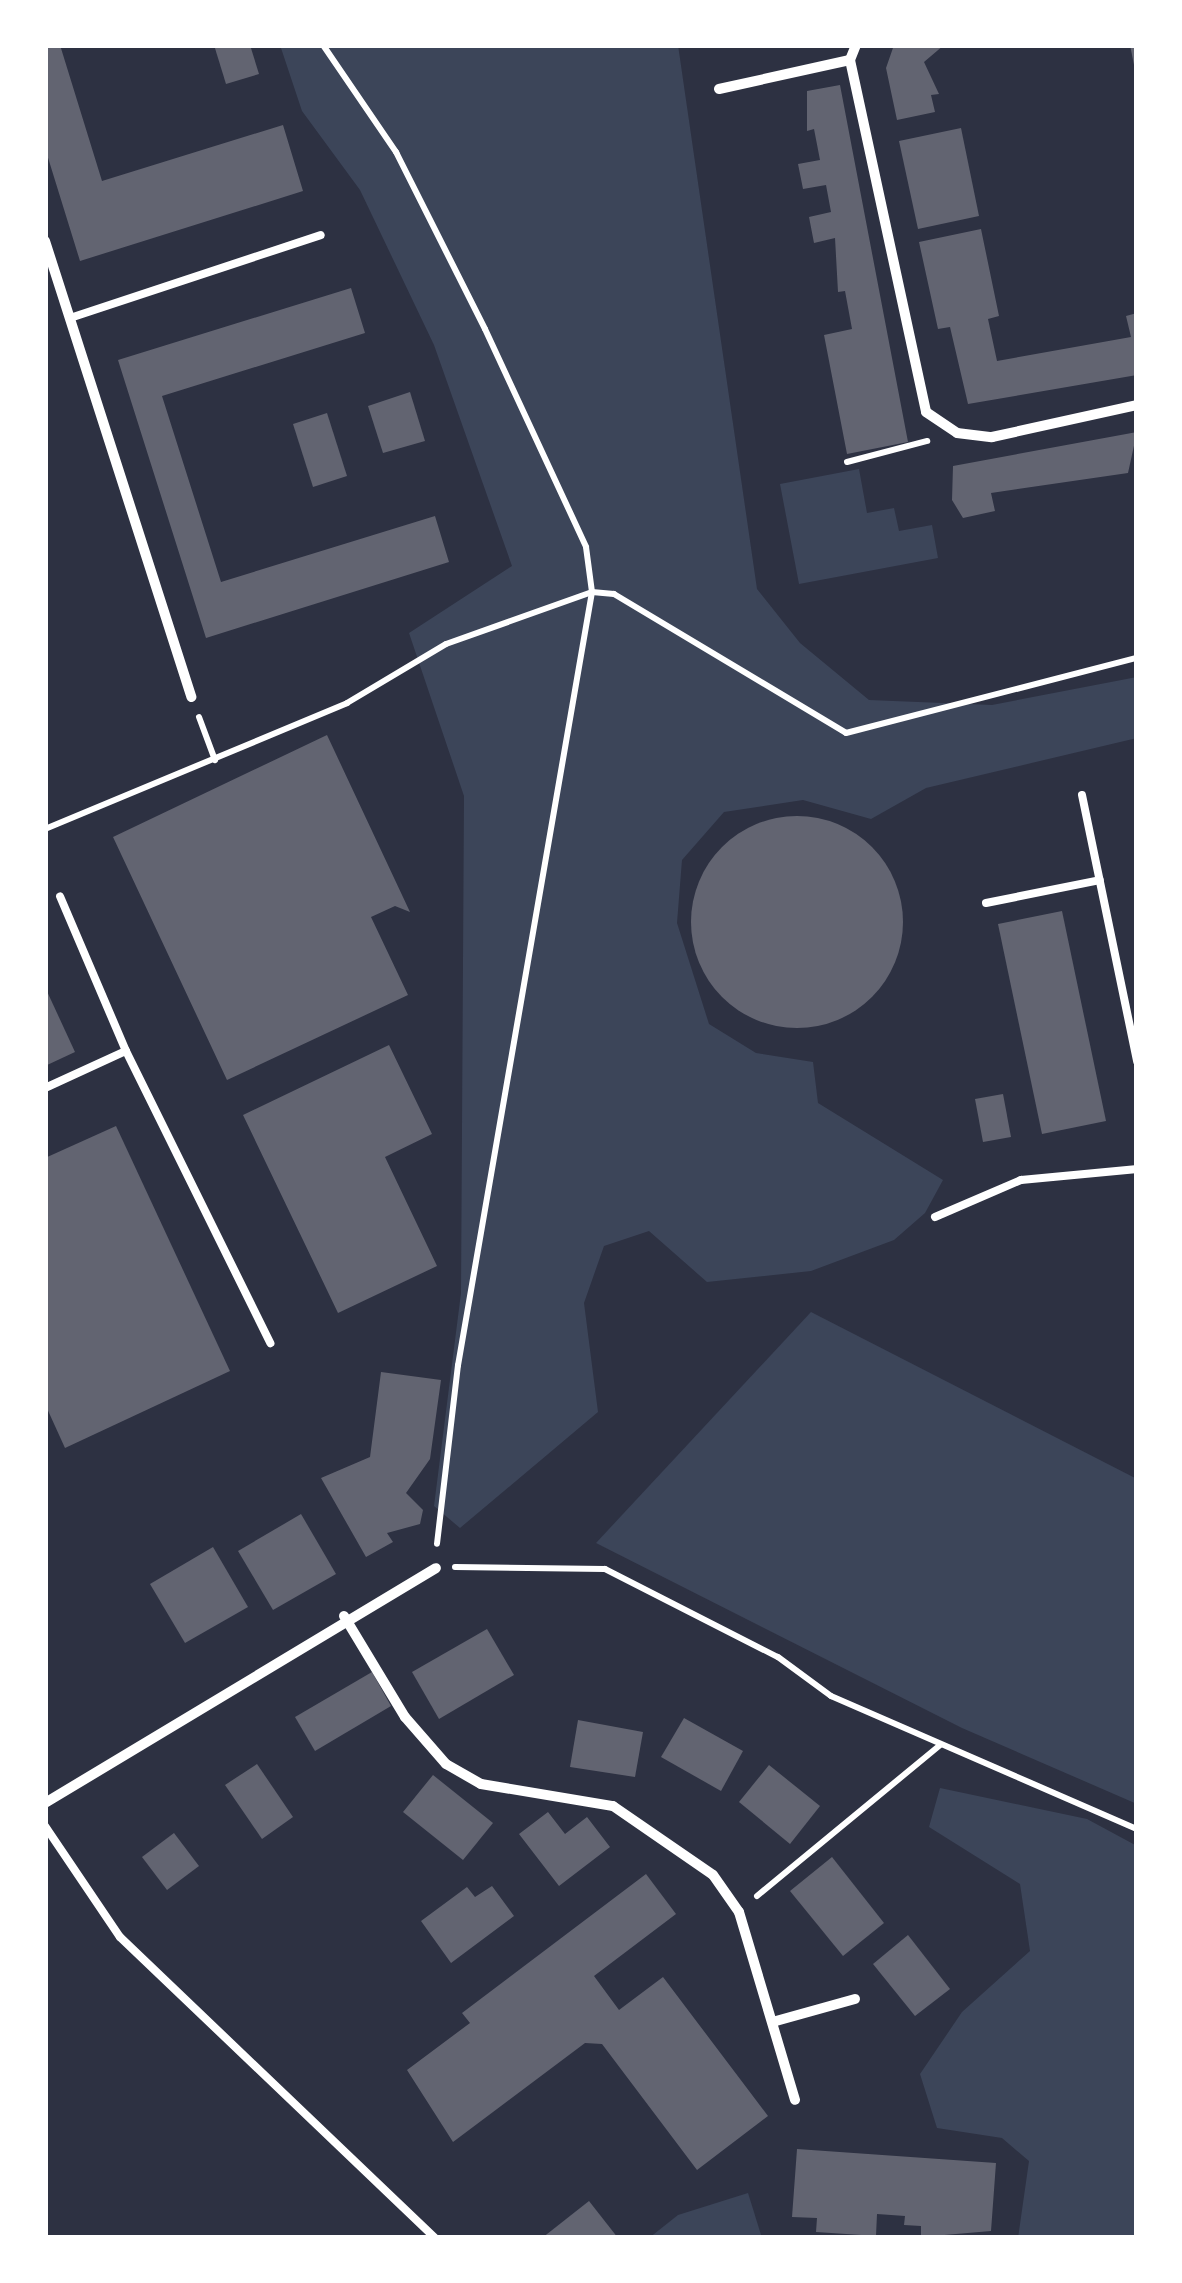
<!DOCTYPE html>
<html>
<head>
<meta charset="utf-8">
<style>
	body { margin:0 }
	#map { position:relative; width:1182px; height:2283px; overflow:hidden; background:#2d3142; font-family:"Fira Sans Condensed",sans-serif }
	div>[style] { position:absolute }
	[style*='--x'] { left:calc(var(--x)*1px); top:calc(var(--y)*1px); width:calc(var(--w)*1px); rotate:calc(var(--a)*1deg) }
	.green>* { inset:0; background:#3c4559 }
	.building>* { inset:0; background:#626471 }
	.round { border-radius:50% }
	.path>* { height:6px; margin:-3px; padding:0 3px; transform-origin:3px; border-radius:3px; background:#fff }
	.service>* { height:8px; margin:-4px; padding:0 4px; transform-origin:4px; border-radius:4px; background:#fff }
	.minor>* { height:10px; margin:-5px; padding:0 5px; transform-origin:5px; border-radius:5px; background:#fff }
	span { translate:-50% -50%; white-space:nowrap; text-align:center; line-height:1.15; -webkit-text-stroke:10px #fff; paint-order:stroke }
	.frame { position:absolute; inset:0; border:48px solid #fff; pointer-events:none }
</style>
</head>
<body>
<div id="map">
	<div class="green">
		<div style="clip-path:polygon(280px 45px,678px 45px,757px 589px,800px 643px,869px 700px,992px 705px,1137px 677px,1137px 738px,926px 788px,871px 819px,803px 800px,724px 812px,682px 860px,677px 923px,709px 1024px,756px 1053px,813px 1062px,818px 1103px,943px 1180px,925px 1213px,894px 1240px,811px 1271px,707px 1282px,649px 1231px,604px 1246px,584px 1303px,598px 1412px,460px 1528px,434px 1506px,461px 1293px,464px 796px,409px 633px,512px 566px,434px 345px,360px 190px,302px 111px)"></div>
		<div style="clip-path:polygon(859px 469px,867px 513px,894px 508px,899px 531px,932px 525px,938px 558px,799px 584px,780px 484px)"></div>
		<div style="clip-path:polygon(811px 1312px,1137px 1479px,1137px 1804px,962px 1728px,596px 1543px)"></div>
		<div style="clip-path:polygon(940px 1788px,1087px 1819px,1137px 1846px,1137px 2238px,1018px 2238px,1029px 2161px,1002px 2138px,937px 2128px,920px 2074px,962px 2012px,1030px 1951px,1020px 1884px,929px 1827px)"></div>
		<div style="clip-path:polygon(748px 2193px,762px 2238px,649px 2238px,678px 2215px)"></div>
	</div>
	<div class="building">
		<div style="clip-path:polygon(45px 45px,60px 45px,102px 181px,283px 125px,303px 191px,80px 261px,45px 148px)"></div>
		<div style="clip-path:polygon(214px 45px,250px 45px,259px 74px,226px 84px)"></div>
		<div style="clip-path:polygon(894px 45px,944px 45px,924px 62px,939px 94px,931px 95px,935px 112px,897px 120px,886px 68px)"></div>
		<div style="clip-path:polygon(1130px 45px,1137px 45px,1137px 70px,1135px 70px)"></div>
		<div style="clip-path:polygon(840px 85px,908px 442px,847px 454px,824px 335px,852px 329px,845px 291px,838px 292px,835px 238px,814px 243px,809px 217px,831px 212px,826px 185px,803px 189px,798px 164px,820px 160px,814px 129px,807px 131px,807px 91px)"></div>
		<div style="clip-path:polygon(961px 128px,979px 216px,918px 229px,899px 141px)"></div>
		<div style="clip-path:polygon(981px 229px,999px 316px,988px 319px,997px 361px,1131px 337px,1126px 316px,1137px 313px,1137px 375px,968px 404px,950px 327px,938px 329px,919px 242px)"></div>
		<div style="clip-path:polygon(351px 288px,365px 333px,162px 396px,221px 582px,435px 516px,449px 562px,206px 638px,118px 360px)"></div>
		<div style="clip-path:polygon(410px 392px,425px 441px,383px 453px,368px 406px)"></div>
		<div style="clip-path:polygon(327px 413px,347px 476px,313px 487px,293px 424px)"></div>
		<div style="clip-path:polygon(1137px 432px,1128px 473px,991px 493px,995px 511px,963px 518px,952px 500px,953px 466px)"></div>
		<div style="clip-path:polygon(327px 735px,410px 912px,395px 906px,371px 917px,408px 995px,227px 1080px,113px 837px)"></div>
		<div class="round" style="left:691px;top:816px;width:212px;height:212px"></div>
		<div style="clip-path:polygon(1062px 911px,1106px 1121px,1042px 1134px,998px 924px)"></div>
		<div style="clip-path:polygon(45px 987px,75px 1052px,45px 1066px)"></div>
		<div style="clip-path:polygon(389px 1045px,432px 1134px,385px 1157px,437px 1266px,338px 1313px,243px 1115px)"></div>
		<div style="clip-path:polygon(1003px 1094px,1011px 1137px,983px 1142px,975px 1099px)"></div>
		<div style="clip-path:polygon(116px 1126px,230px 1371px,65px 1448px,45px 1404px,45px 1158px)"></div>
		<div style="clip-path:polygon(381px 1372px,441px 1380px,430px 1459px,406px 1493px,423px 1510px,420px 1524px,387px 1533px,393px 1542px,366px 1557px,321px 1478px,370px 1457px)"></div>
		<div style="clip-path:polygon(301px 1514px,336px 1574px,273px 1610px,238px 1551px)"></div>
		<div style="clip-path:polygon(213px 1547px,248px 1607px,185px 1643px,150px 1584px)"></div>
		<div style="clip-path:polygon(487px 1629px,514px 1675px,439px 1719px,412px 1672px)"></div>
		<div style="clip-path:polygon(372px 1672px,391px 1706px,315px 1751px,295px 1717px)"></div>
		<div style="clip-path:polygon(684px 1718px,743px 1751px,721px 1791px,661px 1757px)"></div>
		<div style="clip-path:polygon(578px 1720px,643px 1732px,635px 1777px,570px 1767px)"></div>
		<div style="clip-path:polygon(257px 1764px,293px 1817px,262px 1839px,225px 1785px)"></div>
		<div style="clip-path:polygon(769px 1765px,820px 1806px,790px 1844px,739px 1802px)"></div>
		<div style="clip-path:polygon(433px 1775px,493px 1823px,463px 1860px,403px 1812px)"></div>
		<div style="clip-path:polygon(548px 1812px,565px 1834px,587px 1817px,610px 1847px,559px 1886px,519px 1834px)"></div>
		<div style="clip-path:polygon(174px 1833px,199px 1866px,167px 1890px,142px 1857px)"></div>
		<div style="clip-path:polygon(832px 1857px,884px 1923px,843px 1956px,790px 1891px)"></div>
		<div style="clip-path:polygon(646px 1874px,676px 1914px,594px 1976px,619px 2010px,663px 1977px,768px 2116px,697px 2170px,602px 2044px,585px 2043px,453px 2142px,407px 2070px,470px 2023px,462px 2013px)"></div>
		<div style="clip-path:polygon(492px 1886px,514px 1916px,451px 1963px,421px 1921px,467px 1887px,475px 1897px)"></div>
		<div style="clip-path:polygon(908px 1935px,950px 1989px,915px 2016px,873px 1964px)"></div>
		<div style="clip-path:polygon(797px 2149px,996px 2163px,991px 2231px,921px 2237px,921px 2226px,904px 2225px,905px 2216px,877px 2214px,876px 2236px,816px 2232px,817px 2218px,792px 2217px)"></div>
		<div style="clip-path:polygon(589px 2201px,618px 2238px,542px 2238px)"></div>
	</div>
	<div class="path">
		<div style="--x:323;--y:45;--w:130;--a:55.7"></div>
		<div style="--x:396;--y:152;--w:198;--a:63.3"></div>
		<div style="--x:485;--y:329;--w:240;--a:65.1"></div>
		<div style="--x:586;--y:547;--w:45;--a:82.4"></div>
		<div style="--x:592;--y:592;--w:785;--a:99.83"></div>
		<div style="--x:458;--y:1365;--w:180;--a:96.7"></div>
		<div style="--x:847;--y:462;--w:83;--a:-14.7"></div>
		<div style="--x:199;--y:717;--w:46;--a:69.6"></div>
		<div style="--x:45;--y:829;--w:327;--a:-22.6"></div>
		<div style="--x:347;--y:703;--w:115;--a:-30.8"></div>
		<div style="--x:446;--y:644;--w:155;--a:-19.6"></div>
		<div style="--x:592;--y:592;--w:22;--a:5"></div>
		<div style="--x:614;--y:594;--w:270;--a:30.9"></div>
		<div style="--x:846;--y:733;--w:301;--a:-14.5"></div>
		<div style="--x:455;--y:1567;--w:150;--a:0.8"></div>
		<div style="--x:605;--y:1569;--w:194;--a:27"></div>
		<div style="--x:778;--y:1657;--w:66;--a:36.3"></div>
		<div style="--x:831;--y:1696;--w:334;--a:23.5"></div>
		<div style="--x:757;--y:1896;--w:237;--a:-39.5"></div>
	</div>
	<div class="service">
		<div style="--x:70;--y:318;--w:264;--a:-18.3"></div>
		<div style="--x:1082;--y:795;--w:272;--a:78.3"></div>
		<div style="--x:986;--y:903;--w:116;--a:-11.4"></div>
		<div style="--x:126;--y:1051;--w:326;--a:63.7"></div>
		<div style="--x:45;--y:1088;--w:89;--a:-24.6"></div>
		<div style="--x:126;--y:1051;--w:168;--a:-113.1"></div>
		<div style="--x:935;--y:1217;--w:94;--a:-23.3"></div>
		<div style="--x:1021;--y:1180;--w:117;--a:-5.4"></div>
		<div style="--x:45;--y:1826;--w:134;--a:56"></div>
		<div style="--x:120;--y:1937;--w:436;--a:43.7"></div>
	</div>
	<div class="minor">
		<div style="--x:856;--y:45;--w:16;--a:112"></div>
		<div style="--x:850;--y:60;--w:360;--a:77.8"></div>
		<div style="--x:926;--y:412;--w:37;--a:34"></div>
		<div style="--x:957;--y:433;--w:35;--a:7"></div>
		<div style="--x:992;--y:437;--w:148;--a:-12.4"></div>
		<div style="--x:719;--y:89;--w:134;--a:-12.5"></div>
		<div style="--x:45;--y:241;--w:479;--a:72.2"></div>
		<div style="--x:344;--y:1616;--w:118;--a:58.9"></div>
		<div style="--x:405;--y:1717;--w:62;--a:48.9"></div>
		<div style="--x:446;--y:1764;--w:40;--a:29.7"></div>
		<div style="--x:481;--y:1784;--w:134;--a:9.5"></div>
		<div style="--x:613;--y:1806;--w:121;--a:34.6"></div>
		<div style="--x:713;--y:1875;--w:45;--a:54.9"></div>
		<div style="--x:739;--y:1912;--w:196;--a:73.4"></div>
		<div style="--x:45;--y:1803;--w:456;--a:-31"></div>
		<div style="--x:776;--y:2021;--w:82;--a:-15.6"></div>
	</div>
	<div class="frame"></div>
</div>
</body>
</html>
